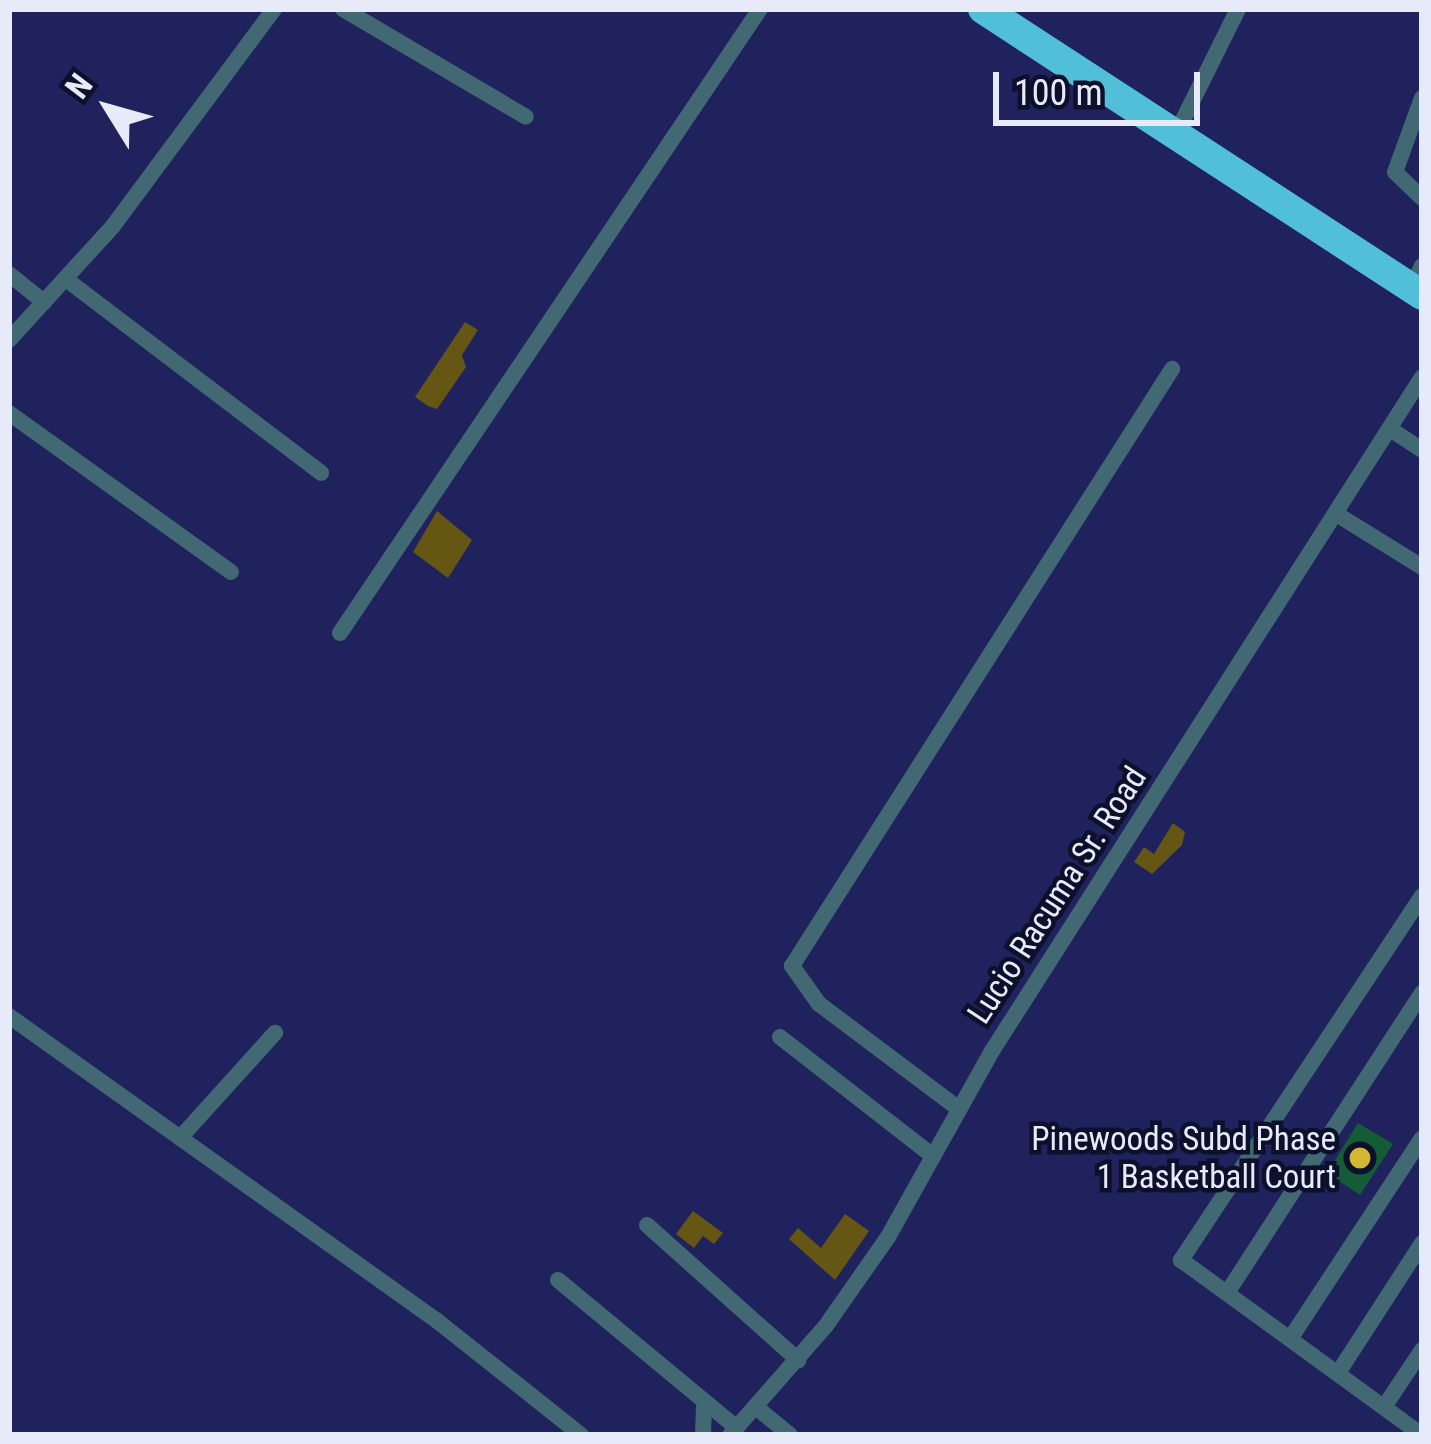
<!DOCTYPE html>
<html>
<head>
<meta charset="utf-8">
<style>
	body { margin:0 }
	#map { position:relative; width:1431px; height:1444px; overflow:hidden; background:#1f225d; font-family:"Roboto Condensed",sans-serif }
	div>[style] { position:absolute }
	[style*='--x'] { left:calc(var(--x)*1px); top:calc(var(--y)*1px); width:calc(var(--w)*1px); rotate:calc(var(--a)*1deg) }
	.green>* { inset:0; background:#145c36 }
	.building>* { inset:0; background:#655614 }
	.street>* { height:16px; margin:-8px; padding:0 8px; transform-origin:8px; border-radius:8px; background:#426973 }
	.highway>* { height:30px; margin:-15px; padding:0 15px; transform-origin:15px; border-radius:15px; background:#52bfd8 }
	.dots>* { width:33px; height:33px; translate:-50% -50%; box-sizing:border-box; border:6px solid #0d102a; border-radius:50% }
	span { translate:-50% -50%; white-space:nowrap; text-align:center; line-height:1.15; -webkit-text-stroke:9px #0d102a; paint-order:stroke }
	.street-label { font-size:33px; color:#e6eaf9 }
	.poi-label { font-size:33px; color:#e6eaf9 }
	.right { translate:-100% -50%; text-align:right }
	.frame { position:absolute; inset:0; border:12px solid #e6eaf9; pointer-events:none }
	.north { position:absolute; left:48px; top:48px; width:120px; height:120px; -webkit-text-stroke:9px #0d102a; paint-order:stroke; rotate:307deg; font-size:33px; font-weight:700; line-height:48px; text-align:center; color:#e6eaf9 }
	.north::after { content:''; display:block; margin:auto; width:42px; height:54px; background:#e6eaf9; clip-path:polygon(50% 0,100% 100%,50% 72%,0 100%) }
	.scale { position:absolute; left:993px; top:72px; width:207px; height:54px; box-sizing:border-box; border:6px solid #e6eaf9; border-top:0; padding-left:15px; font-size:36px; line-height:42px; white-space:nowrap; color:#e6eaf9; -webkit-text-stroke:9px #0d102a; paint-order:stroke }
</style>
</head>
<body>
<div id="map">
	<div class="green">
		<div style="clip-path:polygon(1358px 1123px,1393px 1144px,1360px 1195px,1327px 1173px)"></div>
	</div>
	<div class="building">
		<div style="clip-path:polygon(465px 322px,478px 330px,462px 355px,466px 367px,437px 409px,428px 406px,415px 397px)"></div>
		<div style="clip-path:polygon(437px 511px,472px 540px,448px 578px,413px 552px)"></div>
		<div style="clip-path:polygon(1173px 823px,1185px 832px,1182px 845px,1152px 874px,1134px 862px,1144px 847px,1154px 854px)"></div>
		<div style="clip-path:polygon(693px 1211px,723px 1233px,714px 1244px,703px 1236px,694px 1248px,676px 1234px)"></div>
		<div style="clip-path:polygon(845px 1214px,869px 1231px,835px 1280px,789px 1239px,798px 1228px,821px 1248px)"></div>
	</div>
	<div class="street">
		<div style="--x:343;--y:9;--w:212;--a:30.5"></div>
		<div style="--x:1422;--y:98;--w:79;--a:110"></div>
		<div style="--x:1395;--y:172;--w:37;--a:44"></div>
		<div style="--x:1176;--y:134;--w:140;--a:-63.6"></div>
		<div style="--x:9;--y:274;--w:45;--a:38.7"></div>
		<div style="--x:67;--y:280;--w:319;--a:37.2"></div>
		<div style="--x:1412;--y:288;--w:24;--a:-66"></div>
		<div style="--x:9;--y:340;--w:154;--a:-47.6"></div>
		<div style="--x:113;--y:226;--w:270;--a:-53.4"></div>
		<div style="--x:9;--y:413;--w:273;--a:35.6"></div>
		<div style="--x:1390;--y:429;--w:38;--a:33"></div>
		<div style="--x:1338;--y:515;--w:99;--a:31.8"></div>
		<div style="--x:340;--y:633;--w:752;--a:-56.06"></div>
		<div style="--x:1422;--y:896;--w:437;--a:123.5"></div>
		<div style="--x:1181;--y:1260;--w:298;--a:36"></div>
		<div style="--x:9;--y:1016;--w:524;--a:35.45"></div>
		<div style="--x:436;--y:1320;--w:185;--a:38.4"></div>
		<div style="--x:780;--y:1037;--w:194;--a:37.9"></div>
		<div style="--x:959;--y:1109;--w:175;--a:-143.1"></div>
		<div style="--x:819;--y:1004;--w:47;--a:-125.4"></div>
		<div style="--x:792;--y:966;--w:708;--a:-57.52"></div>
		<div style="--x:180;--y:1138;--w:142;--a:-47.9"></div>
		<div style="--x:647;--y:1225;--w:203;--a:41.8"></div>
		<div style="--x:558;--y:1280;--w:232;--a:39.6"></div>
		<div style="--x:1227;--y:1293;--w:358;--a:-57"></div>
		<div style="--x:1290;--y:1339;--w:240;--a:-56.7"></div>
		<div style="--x:1338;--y:1373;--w:155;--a:-57.1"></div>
		<div style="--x:1384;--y:1407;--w:69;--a:-56.3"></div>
		<div style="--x:757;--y:1408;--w:43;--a:39.3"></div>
		<div style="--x:703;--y:1435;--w:27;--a:-88"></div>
		<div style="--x:730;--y:1435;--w:144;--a:-48.7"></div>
		<div style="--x:825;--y:1327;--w:110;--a:-55"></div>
		<div style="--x:888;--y:1237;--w:213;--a:-60.8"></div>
		<div style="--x:992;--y:1051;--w:799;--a:-57.46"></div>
	</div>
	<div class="highway">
		<div style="--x:983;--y:9;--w:524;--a:33.08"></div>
	</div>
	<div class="dots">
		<div style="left:1360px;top:1158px;background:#d4b635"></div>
	</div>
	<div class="street-label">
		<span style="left:1057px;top:895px;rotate:-57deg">Lucio Racuma Sr. Road</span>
	</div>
	<div class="poi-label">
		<span class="right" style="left:1336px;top:1158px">Pinewoods Subd Phase<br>1 Basketball Court</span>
	</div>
	<div class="frame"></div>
	<div class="north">N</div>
	<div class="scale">100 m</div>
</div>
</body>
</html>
